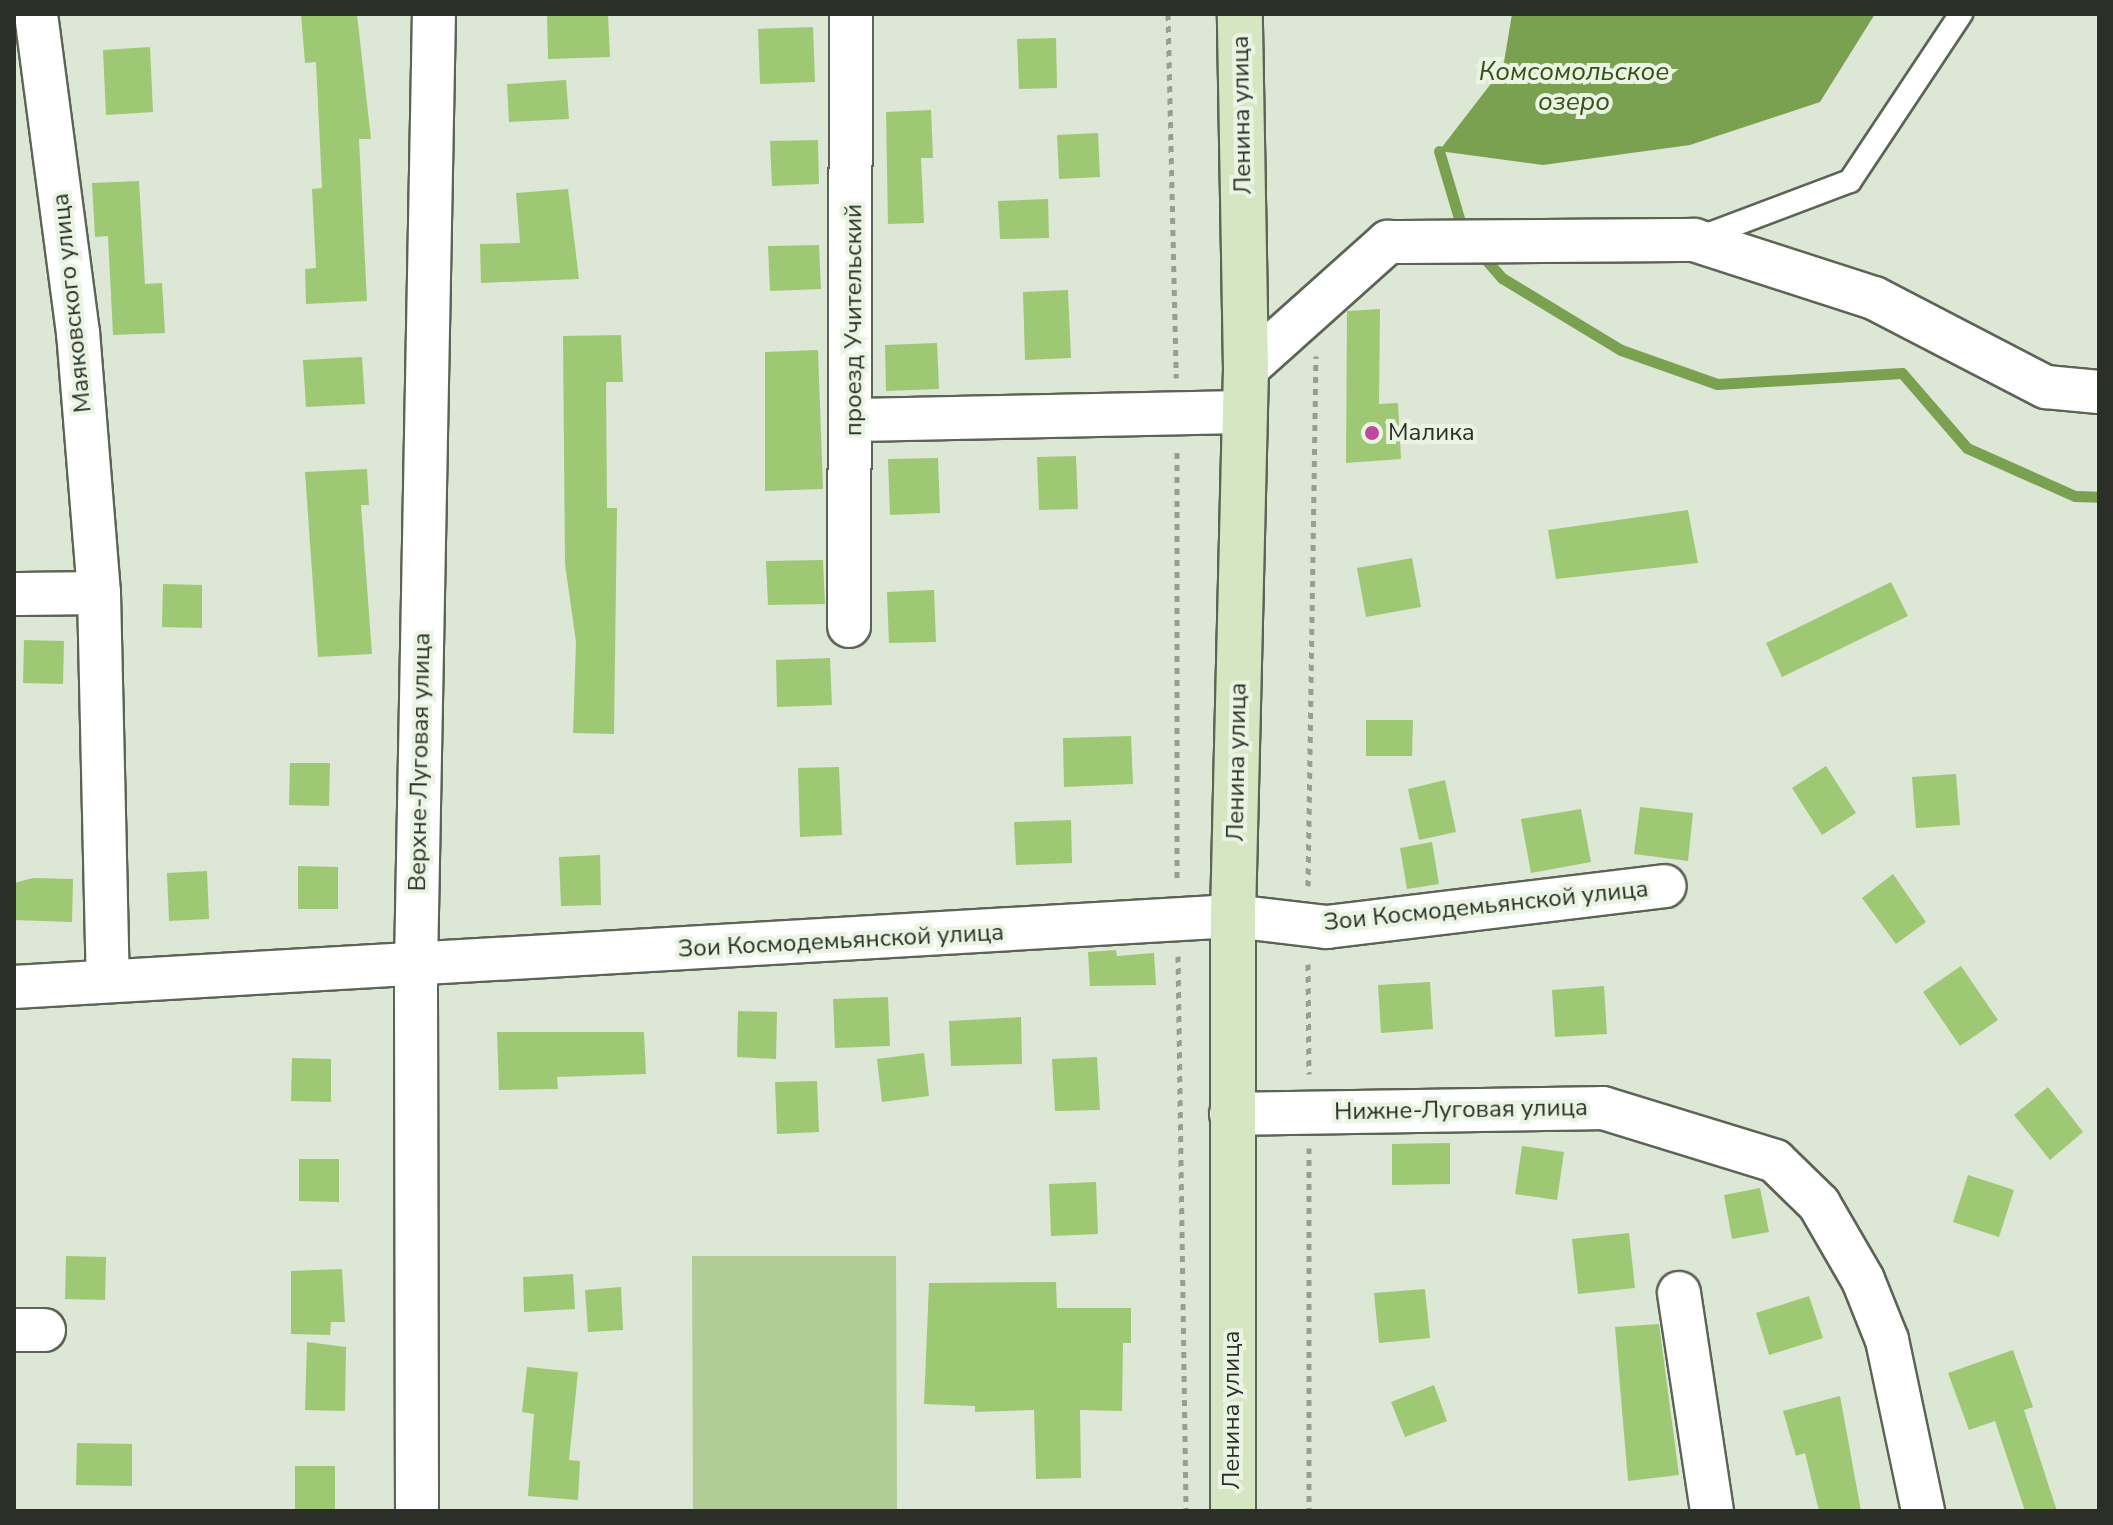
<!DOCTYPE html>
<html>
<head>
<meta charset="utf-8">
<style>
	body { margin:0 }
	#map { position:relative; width:2113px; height:1525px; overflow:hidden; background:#dde7d5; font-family:"Nunito Sans",sans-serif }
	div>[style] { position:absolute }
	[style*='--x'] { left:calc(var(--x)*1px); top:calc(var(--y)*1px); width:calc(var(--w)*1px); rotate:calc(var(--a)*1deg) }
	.green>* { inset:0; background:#b1cc97 }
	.water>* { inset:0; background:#7aa150 }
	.stream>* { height:11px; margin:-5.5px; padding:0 5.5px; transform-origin:5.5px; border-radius:5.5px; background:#7aa150 }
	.building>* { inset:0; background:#9fc875 }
	.path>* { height:5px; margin-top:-2.5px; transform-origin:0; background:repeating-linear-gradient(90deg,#989f92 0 6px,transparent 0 12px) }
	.roads { filter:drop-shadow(2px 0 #5c6455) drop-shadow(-2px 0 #5c6455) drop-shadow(0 2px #5c6455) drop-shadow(0 -2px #5c6455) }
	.lane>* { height:22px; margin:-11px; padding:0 11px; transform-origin:11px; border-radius:11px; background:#fff }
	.street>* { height:42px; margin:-21px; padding:0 21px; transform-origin:21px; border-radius:21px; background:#fff }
	.secondary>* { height:44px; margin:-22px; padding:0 22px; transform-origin:22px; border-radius:22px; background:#d6e6c2 }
	.dots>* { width:22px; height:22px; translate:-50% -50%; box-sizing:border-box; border:4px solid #eaf4e2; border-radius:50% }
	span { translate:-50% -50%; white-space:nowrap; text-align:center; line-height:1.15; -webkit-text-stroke:8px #eaf4e2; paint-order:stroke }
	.street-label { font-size:24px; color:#2b2f28 }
	.poi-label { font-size:24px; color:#2b2f28 }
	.left { translate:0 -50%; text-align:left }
	.water-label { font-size:26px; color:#375117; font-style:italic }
	.frame { position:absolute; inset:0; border:16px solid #2b2f28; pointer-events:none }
</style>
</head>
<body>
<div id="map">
	<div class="green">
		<div style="clip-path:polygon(692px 1256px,896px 1256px,897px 1511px,693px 1511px)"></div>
	</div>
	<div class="water">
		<div style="clip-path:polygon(1512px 14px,1875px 14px,1820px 102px,1690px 145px,1543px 165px,1439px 151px,1503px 68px)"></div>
	</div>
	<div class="stream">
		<div style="--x:1439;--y:151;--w:88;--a:73.4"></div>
		<div style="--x:1481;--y:254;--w:32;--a:49"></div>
		<div style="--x:1502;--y:278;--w:139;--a:31.2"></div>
		<div style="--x:1621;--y:350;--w:102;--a:19.5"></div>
		<div style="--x:1717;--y:384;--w:185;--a:-3.4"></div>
		<div style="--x:1902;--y:373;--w:99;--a:49.1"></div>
		<div style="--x:1967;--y:448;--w:118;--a:24"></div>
		<div style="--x:2075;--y:496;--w:24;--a:2"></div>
	</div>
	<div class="building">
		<div style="clip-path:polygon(301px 14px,357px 14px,371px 139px,359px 139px,367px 301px,306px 304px,305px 269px,316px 268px,312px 189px,322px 188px,316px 62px,305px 63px)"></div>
		<div style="clip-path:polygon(547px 14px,608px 14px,610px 57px,548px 59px)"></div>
		<div style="clip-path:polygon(813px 27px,815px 82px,760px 84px,758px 29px)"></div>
		<div style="clip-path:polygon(1056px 38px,1057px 88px,1019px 89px,1017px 39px)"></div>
		<div style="clip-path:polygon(150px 47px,153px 112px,106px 115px,103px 50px)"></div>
		<div style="clip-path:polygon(566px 80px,569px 119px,509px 122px,507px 84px)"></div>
		<div style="clip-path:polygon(931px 110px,933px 158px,921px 158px,924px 223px,888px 224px,886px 112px)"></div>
		<div style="clip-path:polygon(1098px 133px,1100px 177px,1059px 179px,1057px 135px)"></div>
		<div style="clip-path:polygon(818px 140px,819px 184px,772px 186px,770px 141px)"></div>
		<div style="clip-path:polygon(139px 181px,145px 284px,162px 283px,165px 333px,113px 335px,108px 236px,95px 237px,92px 183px)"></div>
		<div style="clip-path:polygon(568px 189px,579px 279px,481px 283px,480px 244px,520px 243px,516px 193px)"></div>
		<div style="clip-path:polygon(1048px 199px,1049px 238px,1000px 239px,998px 201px)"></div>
		<div style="clip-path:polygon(819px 245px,821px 289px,770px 291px,768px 246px)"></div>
		<div style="clip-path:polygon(1068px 290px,1071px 358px,1025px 360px,1023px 292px)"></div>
		<div style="clip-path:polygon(1380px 309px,1379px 404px,1398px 403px,1401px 459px,1346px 463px,1347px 311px)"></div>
		<div style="clip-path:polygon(621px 335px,623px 382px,606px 382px,607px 508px,617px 508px,614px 734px,573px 733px,576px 642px,565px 564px,563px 336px)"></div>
		<div style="clip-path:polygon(937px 343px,939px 389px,886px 391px,885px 345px)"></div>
		<div style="clip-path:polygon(818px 350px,823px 489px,765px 491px,765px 352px)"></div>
		<div style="clip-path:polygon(362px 357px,365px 404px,306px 407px,303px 360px)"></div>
		<div style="clip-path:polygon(1076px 456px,1078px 509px,1039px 510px,1037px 457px)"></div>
		<div style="clip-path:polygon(938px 458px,940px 513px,890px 515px,888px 459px)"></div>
		<div style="clip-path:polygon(367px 469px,369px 505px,361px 505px,372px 654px,318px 657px,305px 472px)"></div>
		<div style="clip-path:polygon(1688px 510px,1698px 563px,1556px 579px,1548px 530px)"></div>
		<div style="clip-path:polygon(1412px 558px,1421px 607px,1366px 617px,1357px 568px)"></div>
		<div style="clip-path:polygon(823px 560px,825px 604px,768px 605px,766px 561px)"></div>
		<div style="clip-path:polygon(1891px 582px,1908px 616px,1782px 677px,1766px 643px)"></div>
		<div style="clip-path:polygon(163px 584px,202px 585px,202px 628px,162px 627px)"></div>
		<div style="clip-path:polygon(934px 590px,936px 642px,889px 643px,887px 592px)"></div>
		<div style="clip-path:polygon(24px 640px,64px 641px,63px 684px,23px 683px)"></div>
		<div style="clip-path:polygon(830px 658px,832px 705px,777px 707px,776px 660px)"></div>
		<div style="clip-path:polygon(1366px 720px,1413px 720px,1412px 756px,1366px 756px)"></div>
		<div style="clip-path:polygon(1131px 736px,1133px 784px,1064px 787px,1063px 738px)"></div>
		<div style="clip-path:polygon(290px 763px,330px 763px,329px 806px,289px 805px)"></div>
		<div style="clip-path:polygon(1826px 766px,1856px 813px,1822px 835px,1792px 788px)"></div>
		<div style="clip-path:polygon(839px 767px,842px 835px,800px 837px,798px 768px)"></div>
		<div style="clip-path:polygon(1956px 774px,1960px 825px,1916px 828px,1912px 777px)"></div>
		<div style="clip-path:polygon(1445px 780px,1456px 832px,1419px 840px,1408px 789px)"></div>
		<div style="clip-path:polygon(1640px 807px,1693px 813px,1688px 861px,1634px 854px)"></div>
		<div style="clip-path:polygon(1581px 809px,1591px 862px,1531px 873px,1521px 819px)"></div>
		<div style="clip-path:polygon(1071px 820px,1072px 863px,1016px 865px,1014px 822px)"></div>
		<div style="clip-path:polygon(1432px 842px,1439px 884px,1407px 889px,1400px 848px)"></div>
		<div style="clip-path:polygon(600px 855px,601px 905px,561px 906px,559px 857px)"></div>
		<div style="clip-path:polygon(298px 866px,338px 867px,338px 909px,298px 909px)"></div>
		<div style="clip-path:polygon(207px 871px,209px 919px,169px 921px,167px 873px)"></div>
		<div style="clip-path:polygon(1893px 874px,1926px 922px,1896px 944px,1862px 898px)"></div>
		<div style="clip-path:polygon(33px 878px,73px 879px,72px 922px,14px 920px,14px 883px)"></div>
		<div style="clip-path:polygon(1116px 950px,1117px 956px,1154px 953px,1156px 985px,1090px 986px,1088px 952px)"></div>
		<div style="clip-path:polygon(1961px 966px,1998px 1020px,1960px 1046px,1923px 992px)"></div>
		<div style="clip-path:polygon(1430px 982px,1433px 1029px,1381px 1033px,1378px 985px)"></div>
		<div style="clip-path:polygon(1604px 986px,1607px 1034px,1555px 1037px,1552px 990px)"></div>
		<div style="clip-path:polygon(888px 997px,890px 1046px,835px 1048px,833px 999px)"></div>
		<div style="clip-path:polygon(738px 1011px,777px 1012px,776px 1059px,737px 1057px)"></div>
		<div style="clip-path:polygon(1021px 1017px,1022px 1064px,951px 1066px,949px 1021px)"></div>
		<div style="clip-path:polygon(497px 1032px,644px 1032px,646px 1074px,557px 1077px,558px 1089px,499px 1090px)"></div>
		<div style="clip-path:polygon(924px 1053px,929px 1096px,882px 1102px,877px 1059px)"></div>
		<div style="clip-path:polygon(1097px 1057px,1100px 1110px,1055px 1111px,1052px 1059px)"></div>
		<div style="clip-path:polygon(292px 1058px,331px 1059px,331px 1102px,291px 1101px)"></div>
		<div style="clip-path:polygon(817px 1081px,819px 1132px,777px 1134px,775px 1082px)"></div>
		<div style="clip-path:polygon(2048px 1087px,2083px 1132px,2050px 1160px,2014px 1115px)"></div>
		<div style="clip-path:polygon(1450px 1143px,1450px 1184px,1392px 1185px,1392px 1144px)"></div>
		<div style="clip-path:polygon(1522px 1146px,1564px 1152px,1557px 1200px,1515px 1194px)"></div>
		<div style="clip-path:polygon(299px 1159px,339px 1159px,339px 1202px,299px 1201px)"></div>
		<div style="clip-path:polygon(1968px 1175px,2014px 1190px,1999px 1237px,1953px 1222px)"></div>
		<div style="clip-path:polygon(1096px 1182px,1098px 1234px,1051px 1236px,1049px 1184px)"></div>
		<div style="clip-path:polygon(1760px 1188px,1769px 1232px,1732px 1239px,1724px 1195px)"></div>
		<div style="clip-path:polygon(1629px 1233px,1635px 1288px,1578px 1294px,1572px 1239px)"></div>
		<div style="clip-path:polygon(66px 1256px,106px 1257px,105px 1300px,65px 1299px)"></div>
		<div style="clip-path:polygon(342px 1269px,345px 1322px,331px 1322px,330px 1335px,291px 1334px,291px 1271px)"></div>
		<div style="clip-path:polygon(573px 1274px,575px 1309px,524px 1312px,523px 1277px)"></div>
		<div style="clip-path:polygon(1056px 1282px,1057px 1308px,1131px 1308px,1131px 1343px,1123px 1343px,1122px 1411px,1080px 1410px,1081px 1478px,1036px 1479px,1034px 1410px,975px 1412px,975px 1406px,924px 1404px,929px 1283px)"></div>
		<div style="clip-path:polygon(621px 1287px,623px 1330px,588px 1332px,585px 1290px)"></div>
		<div style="clip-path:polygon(1425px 1289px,1430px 1338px,1379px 1343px,1374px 1293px)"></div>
		<div style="clip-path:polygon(1809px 1296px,1823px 1338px,1769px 1355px,1756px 1313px)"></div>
		<div style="clip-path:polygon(1659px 1324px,1679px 1475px,1628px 1481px,1615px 1327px)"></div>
		<div style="clip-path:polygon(307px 1342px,346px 1347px,345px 1411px,305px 1410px)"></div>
		<div style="clip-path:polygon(2013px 1350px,2033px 1407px,2024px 1410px,2057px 1511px,2025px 1511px,1995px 1421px,1969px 1430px,1948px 1373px)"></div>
		<div style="clip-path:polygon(527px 1367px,578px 1372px,569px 1460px,580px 1461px,578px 1500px,528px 1496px,534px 1414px,522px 1412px)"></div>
		<div style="clip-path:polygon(1434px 1385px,1447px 1421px,1405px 1437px,1391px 1402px)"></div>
		<div style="clip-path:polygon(1840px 1396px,1861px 1511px,1819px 1511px,1805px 1453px,1796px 1456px,1783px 1411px)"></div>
		<div style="clip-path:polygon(77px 1443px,132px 1444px,132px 1486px,76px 1485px)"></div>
		<div style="clip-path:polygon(295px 1466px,335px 1466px,335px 1509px,295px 1509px)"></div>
	</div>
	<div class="path">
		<div style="--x:1168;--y:14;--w:364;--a:88.7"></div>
		<div style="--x:1177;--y:452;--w:430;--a:90"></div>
		<div style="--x:1308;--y:886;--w:530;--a:-89.14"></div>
		<div style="--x:1178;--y:956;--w:555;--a:89.17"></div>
		<div style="--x:1308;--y:964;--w:110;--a:89.5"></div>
		<div style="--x:1309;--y:1148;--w:363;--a:90"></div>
	</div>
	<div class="roads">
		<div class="lane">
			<div style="--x:1699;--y:238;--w:161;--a:-20.7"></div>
			<div style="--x:1850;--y:181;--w:201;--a:-56.4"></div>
		</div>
		<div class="street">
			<div style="--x:36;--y:14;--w:321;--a:82.5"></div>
			<div style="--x:78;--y:332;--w:262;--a:85.4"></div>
			<div style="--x:99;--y:593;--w:388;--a:88.7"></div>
			<div style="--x:1246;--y:369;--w:191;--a:-41.8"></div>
			<div style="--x:1388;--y:242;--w:306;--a:-0.4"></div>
			<div style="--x:1694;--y:240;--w:189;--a:17.9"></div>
			<div style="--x:1874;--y:298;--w:194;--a:27.4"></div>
			<div style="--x:2046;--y:387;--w:53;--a:5.4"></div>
			<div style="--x:855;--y:420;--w:389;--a:-1.2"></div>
			<div style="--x:14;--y:594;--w:85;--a:-0.7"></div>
			<div style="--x:849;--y:626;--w:612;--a:-89.81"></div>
			<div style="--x:14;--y:987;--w:1221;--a:-3.33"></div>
			<div style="--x:1233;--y:916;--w:95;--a:6.7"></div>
			<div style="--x:1327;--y:927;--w:340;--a:-6.9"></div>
			<div style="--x:1231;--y:1114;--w:372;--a:-0.9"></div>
			<div style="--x:1603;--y:1108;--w:180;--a:17.1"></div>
			<div style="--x:1775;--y:1161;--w:62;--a:44.3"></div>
			<div style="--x:1819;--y:1204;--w:88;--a:59.9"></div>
			<div style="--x:1863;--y:1280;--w:65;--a:68.2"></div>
			<div style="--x:1887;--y:1340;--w:175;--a:78.1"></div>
			<div style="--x:1679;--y:1293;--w:220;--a:81.4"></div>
			<div style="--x:14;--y:1330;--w:30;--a:0"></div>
			<div style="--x:417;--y:1511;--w:545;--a:-90.11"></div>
			<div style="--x:416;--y:966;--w:952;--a:-88.92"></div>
		</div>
		<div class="secondary">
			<div style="--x:1233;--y:1511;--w:595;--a:-90"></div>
			<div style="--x:1233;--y:916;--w:547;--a:-88.64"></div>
			<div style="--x:1246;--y:369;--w:355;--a:-91"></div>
		</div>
	</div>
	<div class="dots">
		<div style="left:1372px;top:433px;background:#c0489e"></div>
	</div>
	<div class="street-label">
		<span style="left:1242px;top:115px;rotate:-91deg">Ленина улица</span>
		<span style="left:72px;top:303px;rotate:-96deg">Маяковского улица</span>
		<span style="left:854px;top:320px;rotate:-90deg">проезд Учительский</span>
		<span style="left:420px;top:762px;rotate:-89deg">Верхне-Луговая улица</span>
		<span style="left:1237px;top:762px;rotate:-89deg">Ленина улица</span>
		<span style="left:1486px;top:906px;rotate:-6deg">Зои Космодемьянской улица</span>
		<span style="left:841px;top:941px;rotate:-3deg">Зои Космодемьянской улица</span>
		<span style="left:1461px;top:1110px;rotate:-1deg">Нижне-Луговая улица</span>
		<span style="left:1232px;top:1410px;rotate:-90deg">Ленина улица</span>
	</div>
	<div class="poi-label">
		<span class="left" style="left:1388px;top:433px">Малика</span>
	</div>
	<div class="water-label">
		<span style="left:1574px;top:87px">Комсомольское<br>озеро</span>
	</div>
	<div class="frame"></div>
</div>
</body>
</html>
